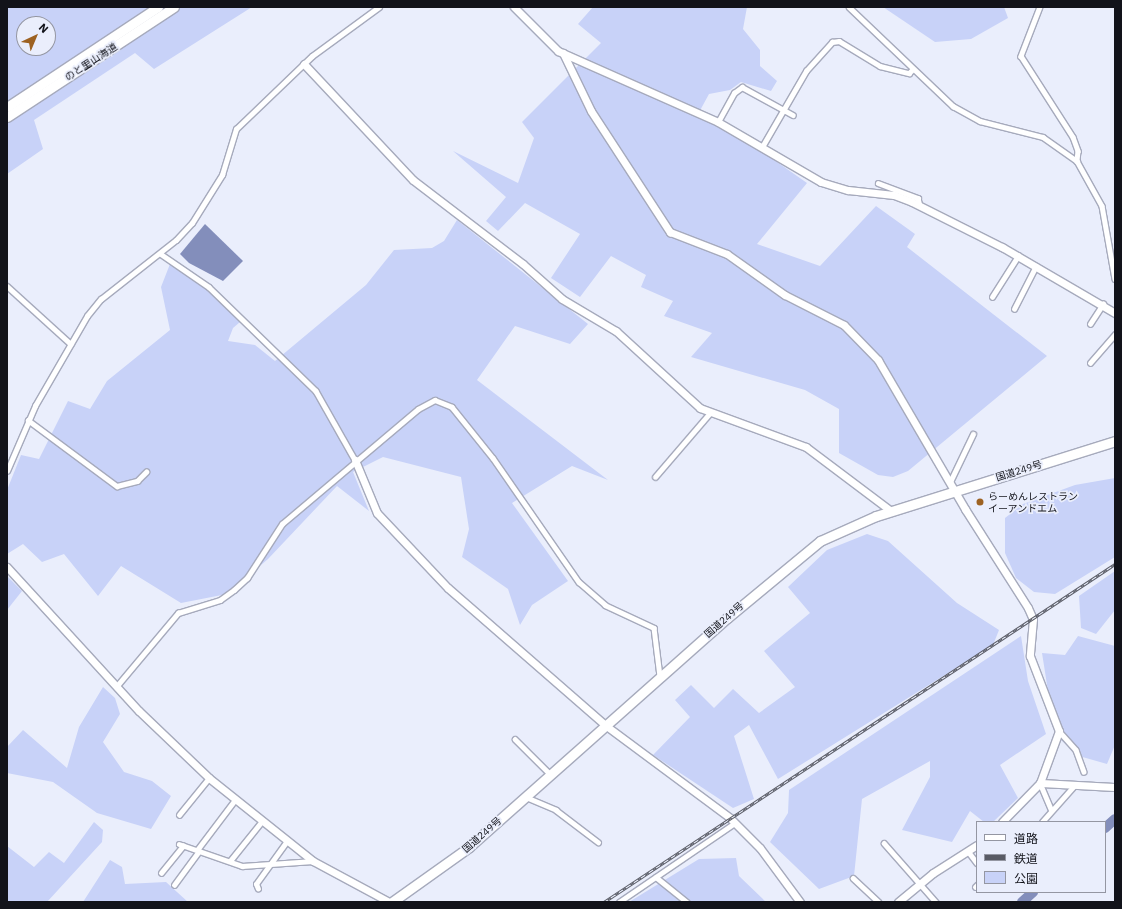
<!DOCTYPE html>
<html>
<head>
<meta charset="utf-8">
<style>
	body { margin:0 }
	#map { position:relative; width:1122px; height:909px; overflow:hidden; background:#eaeefc; font-family:"IBM Plex Sans","Noto Sans JP",sans-serif }
	div>[style] { position:absolute }
	[style*='--x'] { left:calc(var(--x)*1px); top:calc(var(--y)*1px); width:calc(var(--w)*1px); rotate:calc(var(--a)*1deg) }
	.green>* { inset:0; background:#c8d2f8 }
	.water>* { inset:0; background:#838ebb }
	.river>* { height:10px; margin:-5px; padding:0 5px; transform-origin:5px; border-radius:5px; background:#838ebb }
	.roads { filter:drop-shadow(1px 0 #a6aabc) drop-shadow(-1px 0 #a6aabc) drop-shadow(0 1px #a6aabc) drop-shadow(0 -1px #a6aabc) }
	.street>* { height:4.5px; margin:-2.25px; padding:0 2.25px; transform-origin:2.25px; border-radius:2.25px; background:#fff }
	.secondary>* { height:7px; margin:-3.5px; padding:0 3.5px; transform-origin:3.5px; border-radius:3.5px; background:#fff }
	.highway>* { height:9px; margin:-4.5px; padding:0 4.5px; transform-origin:4.5px; border-radius:4.5px; background:#fff }
	.rail>* { height:3px; margin-top:-1.5px; transform-origin:0; background:repeating-linear-gradient(90deg,#eaeefc 0 4.5px,#595b65 0 9px); box-sizing:border-box; border-block:1px solid #595b65 }
	.dots>* { width:11px; height:11px; translate:-50% -50%; box-sizing:border-box; border:2px solid #eaeefc; border-radius:50% }
	span { translate:-50% -50%; white-space:nowrap; text-align:center; line-height:1.15; -webkit-text-stroke:3.5px #eaeefc; paint-order:stroke }
	.street-label { font-size:10px; color:#12131a }
	.poi-label { font-size:10px; color:#12131a }
	.left { translate:0 -50%; text-align:left }
	.frame { position:absolute; inset:0; border:8px solid #12131a; pointer-events:none }
	.legend { position:absolute; left:976px; top:821px; width:130px; height:72px; box-sizing:border-box; background:#eaeefc; border:1px solid #9496a2; margin:0; padding:5px 7px; list-style:none; font-size:12px; color:#12131a }
	.legend li { display:flex; align-items:center; gap:8px; height:20px }
	.legend b { width:20px; border:1px solid #9496a2 }
	.north { position:absolute; left:16px; top:16px; width:40px; height:40px; box-sizing:border-box; background:#eaeefc; border:1px solid #9496a2; border-radius:50%; rotate:44deg; font-size:11px; font-weight:700; line-height:16px; text-align:center; color:#12131a }
	.north::after { content:''; display:block; margin:auto; width:14px; height:18px; background:#9d6222; clip-path:polygon(50% 0,100% 100%,50% 72%,0 100%) }
</style>
</head>
<body>
<div id="map">
	<div class="green">
		<div style="clip-path:polygon(evenodd,7px 7px,252px 7px,154px 69px,135px 53px,34px 120px,43px 149px,7px 174px,7px 7px,24px 24px,48px 24px,48px 48px,24px 48px,24px 24px)"></div>
		<div style="clip-path:polygon(593px 7px,747px 7px,743px 29px,760px 50px,760px 66px,777px 81px,771px 91px,741px 82px,730px 90px,709px 94px,697px 116px,740px 136px,807px 183px,757px 244px,820px 266px,876px 206px,915px 234px,907px 247px,1047px 356px,908px 471px,893px 477px,878px 475px,839px 453px,839px 409px,805px 390px,691px 357px,712px 333px,664px 316px,673px 301px,641px 287px,646px 275px,611px 256px,580px 297px,551px 278px,580px 234px,525px 203px,498px 231px,486px 221px,506px 197px,453px 151px,518px 183px,534px 138px,522px 122px,601px 43px,578px 24px)"></div>
		<div style="clip-path:polygon(883px 7px,1004px 7px,1008px 18px,971px 39px,935px 42px)"></div>
		<div style="clip-path:polygon(457px 220px,588px 324px,570px 344px,515px 326px,477px 380px,608px 480px,572px 466px,512px 503px,568px 581px,532px 605px,520px 625px,508px 589px,462px 557px,469px 529px,461px 477px,383px 457px,353px 472px,369px 511px,337px 486px,268px 559px,227px 594px,181px 603px,121px 566px,98px 596px,64px 554px,42px 562px,23px 544px,7px 554px,7px 490px,21px 455px,39px 459px,68px 401px,90px 409px,107px 381px,170px 330px,161px 287px,170px 264px,208px 290px,240px 322px,233px 328px,228px 341px,255px 345px,275px 361px,366px 285px,394px 250px,432px 248px,444px 241px)"></div>
		<div style="clip-path:polygon(1115px 478px,1115px 557px,1055px 594px,1034px 592px,1016px 578px,1005px 553px,1005px 518px,1023px 504px,1075px 485px)"></div>
		<div style="clip-path:polygon(867px 534px,888px 541px,957px 603px,999px 630px,993px 645px,778px 779px,749px 725px,734px 736px,754px 799px,733px 808px,653px 755px,690px 717px,675px 700px,691px 685px,714px 708px,733px 689px,759px 713px,795px 687px,764px 651px,810px 613px,788px 587px,827px 550px)"></div>
		<div style="clip-path:polygon(1115px 571px,1115px 610px,1096px 634px,1081px 628px,1079px 596px)"></div>
		<div style="clip-path:polygon(7px 576px,22px 591px,7px 610px)"></div>
		<div style="clip-path:polygon(1021px 636px,1028px 681px,1046px 734px,1000px 765px,1018px 798px,993px 822px,984px 822px,970px 811px,952px 842px,902px 830px,930px 777px,930px 761px,862px 799px,854px 876px,819px 889px,770px 842px,788px 813px,789px 790px)"></div>
		<div style="clip-path:polygon(1078px 636px,1115px 646px,1115px 745px,1107px 764px,1079px 756px,1061px 740px,1048px 691px,1042px 653px,1065px 655px)"></div>
		<div style="clip-path:polygon(103px 687px,115px 698px,120px 714px,103px 742px,124px 772px,152px 781px,171px 796px,151px 829px,97px 813px,53px 782px,7px 773px,7px 747px,23px 730px,67px 768px,79px 727px)"></div>
		<div style="clip-path:polygon(94px 822px,103px 830px,102px 842px,47px 902px,7px 902px,7px 846px,34px 867px,49px 852px,64px 863px)"></div>
		<div style="clip-path:polygon(736px 858px,739px 876px,766px 902px,629px 902px,699px 859px)"></div>
		<div style="clip-path:polygon(110px 860px,122px 867px,125px 884px,166px 882px,188px 902px,83px 902px)"></div>
	</div>
	<div class="water">
		<div style="clip-path:polygon(205px 224px,243px 261px,223px 281px,189px 263px,180px 254px)"></div>
	</div>
	<div class="river">
		<div style="--x:1105;--y:828;--w:13;--a:-42"></div>
		<div style="--x:1022;--y:902;--w:15;--a:-42"></div>
	</div>
	<div class="roads">
		<div class="street">
			<div style="--x:849;--y:7;--w:144;--a:43.6"></div>
			<div style="--x:953;--y:106;--w:31;--a:29"></div>
			<div style="--x:980;--y:121;--w:65;--a:14.3"></div>
			<div style="--x:1043;--y:137;--w:42;--a:35.2"></div>
			<div style="--x:1077;--y:161;--w:51;--a:60.9"></div>
			<div style="--x:1102;--y:206;--w:74;--a:79.9"></div>
			<div style="--x:1040;--y:7;--w:53;--a:111.2"></div>
			<div style="--x:1021;--y:56;--w:96;--a:57.3"></div>
			<div style="--x:1073;--y:137;--w:15;--a:70"></div>
			<div style="--x:1078;--y:151;--w:10;--a:96"></div>
			<div style="--x:718;--y:122;--w:33;--a:-61"></div>
			<div style="--x:734;--y:93;--w:10;--a:-37"></div>
			<div style="--x:742;--y:87;--w:58;--a:28.8"></div>
			<div style="--x:762;--y:147;--w:88;--a:-59.9"></div>
			<div style="--x:806;--y:71;--w:39;--a:-48"></div>
			<div style="--x:832;--y:42;--w:7;--a:-8"></div>
			<div style="--x:839;--y:41;--w:48;--a:31.4"></div>
			<div style="--x:880;--y:66;--w:30;--a:14"></div>
			<div style="--x:909;--y:73;--w:4;--a:-45"></div>
			<div style="--x:878;--y:183;--w:43;--a:20.6"></div>
			<div style="--x:918;--y:198;--w:8;--a:76"></div>
			<div style="--x:161;--y:254;--w:58;--a:34.5"></div>
			<div style="--x:209;--y:287;--w:149;--a:44.2"></div>
			<div style="--x:316;--y:391;--w:79;--a:60.5"></div>
			<div style="--x:7;--y:286;--w:86;--a:42.2"></div>
			<div style="--x:992;--y:297;--w:49;--a:-57.6"></div>
			<div style="--x:1014;--y:309;--w:48;--a:-62.9"></div>
			<div style="--x:1090;--y:324;--w:24;--a:-57"></div>
			<div style="--x:1090;--y:363;--w:38;--a:-49"></div>
			<div style="--x:28;--y:420;--w:111;--a:36.6"></div>
			<div style="--x:117;--y:486;--w:21;--a:-14"></div>
			<div style="--x:137;--y:481;--w:13;--a:-45"></div>
			<div style="--x:7;--y:471;--w:71;--a:-66.7"></div>
			<div style="--x:35;--y:406;--w:104;--a:-60"></div>
			<div style="--x:87;--y:316;--w:22;--a:-51"></div>
			<div style="--x:101;--y:299;--w:95;--a:-38.2"></div>
			<div style="--x:176;--y:240;--w:23;--a:-47"></div>
			<div style="--x:192;--y:223;--w:57;--a:-58"></div>
			<div style="--x:222;--y:175;--w:48;--a:-73.1"></div>
			<div style="--x:236;--y:129;--w:105;--a:-43.8"></div>
			<div style="--x:312;--y:56;--w:83;--a:-36.2"></div>
			<div style="--x:655;--y:477;--w:83;--a:-49.4"></div>
			<div style="--x:950;--y:482;--w:53;--a:-64.4"></div>
			<div style="--x:116;--y:687;--w:97;--a:-50"></div>
			<div style="--x:178;--y:613;--w:44;--a:-17.2"></div>
			<div style="--x:220;--y:600;--w:17;--a:-36"></div>
			<div style="--x:234;--y:590;--w:18;--a:-43"></div>
			<div style="--x:247;--y:578;--w:64;--a:-57.1"></div>
			<div style="--x:282;--y:524;--w:178;--a:-40.2"></div>
			<div style="--x:418;--y:409;--w:19;--a:-28"></div>
			<div style="--x:435;--y:400;--w:18;--a:22"></div>
			<div style="--x:452;--y:407;--w:65;--a:51.2"></div>
			<div style="--x:493;--y:458;--w:151;--a:55.3"></div>
			<div style="--x:579;--y:582;--w:35;--a:41"></div>
			<div style="--x:605;--y:605;--w:54;--a:25.1"></div>
			<div style="--x:654;--y:628;--w:48;--a:82.9"></div>
			<div style="--x:1059;--y:731;--w:25;--a:48"></div>
			<div style="--x:1076;--y:750;--w:23;--a:70"></div>
			<div style="--x:515;--y:739;--w:51;--a:45"></div>
			<div style="--x:1040;--y:783;--w:28;--a:67"></div>
			<div style="--x:526;--y:797;--w:33;--a:23"></div>
			<div style="--x:556;--y:810;--w:53;--a:37.3"></div>
			<div style="--x:179;--y:815;--w:48;--a:-51"></div>
			<div style="--x:1042;--y:822;--w:48;--a:-48.4"></div>
			<div style="--x:884;--y:843;--w:79;--a:48.6"></div>
			<div style="--x:179;--y:844;--w:67;--a:19.2"></div>
			<div style="--x:242;--y:866;--w:71;--a:-4"></div>
			<div style="--x:197;--y:850;--w:63;--a:-52.8"></div>
			<div style="--x:968;--y:851;--w:15;--a:53"></div>
			<div style="--x:230;--y:861;--w:51;--a:-51.3"></div>
			<div style="--x:161;--y:873;--w:35;--a:-51"></div>
			<div style="--x:656;--y:877;--w:40;--a:39"></div>
			<div style="--x:853;--y:878;--w:35;--a:43"></div>
			<div style="--x:174;--y:885;--w:42;--a:-53.7"></div>
			<div style="--x:975;--y:887;--w:3;--a:-45"></div>
			<div style="--x:258;--y:889;--w:5;--a:-112"></div>
			<div style="--x:256;--y:884;--w:53;--a:-54.2"></div>
			<div style="--x:619;--y:902;--w:140;--a:-34.3"></div>
		</div>
		<div class="secondary">
			<div style="--x:514;--y:7;--w:62;--a:45"></div>
			<div style="--x:558;--y:51;--w:175;--a:23.9"></div>
			<div style="--x:718;--y:122;--w:119;--a:30.2"></div>
			<div style="--x:821;--y:182;--w:28;--a:17"></div>
			<div style="--x:848;--y:190;--w:46;--a:6.2"></div>
			<div style="--x:894;--y:195;--w:19;--a:21"></div>
			<div style="--x:912;--y:202;--w:101;--a:26.6"></div>
			<div style="--x:1002;--y:247;--w:131;--a:30.3"></div>
			<div style="--x:563;--y:53;--w:64;--a:64.2"></div>
			<div style="--x:591;--y:111;--w:145;--a:56.9"></div>
			<div style="--x:670;--y:232;--w:61;--a:21.1"></div>
			<div style="--x:727;--y:254;--w:71;--a:35.3"></div>
			<div style="--x:785;--y:295;--w:66;--a:27"></div>
			<div style="--x:844;--y:325;--w:49;--a:45.8"></div>
			<div style="--x:878;--y:360;--w:173;--a:59.7"></div>
			<div style="--x:965;--y:509;--w:117;--a:57.5"></div>
			<div style="--x:1028;--y:608;--w:12;--a:66"></div>
			<div style="--x:1033;--y:619;--w:37;--a:95"></div>
			<div style="--x:1030;--y:656;--w:80;--a:68.9"></div>
			<div style="--x:1059;--y:731;--w:55;--a:110.1"></div>
			<div style="--x:1040;--y:783;--w:54;--a:134.3"></div>
			<div style="--x:304;--y:64;--w:159;--a:46.8"></div>
			<div style="--x:413;--y:180;--w:138;--a:37.4"></div>
			<div style="--x:523;--y:264;--w:52;--a:41.9"></div>
			<div style="--x:562;--y:299;--w:63;--a:30.7"></div>
			<div style="--x:616;--y:331;--w:114;--a:42.5"></div>
			<div style="--x:700;--y:408;--w:113;--a:20.2"></div>
			<div style="--x:806;--y:447;--w:106;--a:37"></div>
			<div style="--x:355;--y:460;--w:57;--a:67.5"></div>
			<div style="--x:377;--y:513;--w:103;--a:46.6"></div>
			<div style="--x:448;--y:588;--w:208;--a:41.1"></div>
			<div style="--x:605;--y:725;--w:156;--a:36.6"></div>
			<div style="--x:730;--y:818;--w:42;--a:45"></div>
			<div style="--x:760;--y:848;--w:67;--a:53.5"></div>
			<div style="--x:7;--y:567;--w:195;--a:47.5"></div>
			<div style="--x:139;--y:711;--w:97;--a:43.7"></div>
			<div style="--x:209;--y:778;--w:133;--a:38.6"></div>
			<div style="--x:313;--y:861;--w:86;--a:28.3"></div>
			<div style="--x:1040;--y:783;--w:75;--a:3.1"></div>
			<div style="--x:898;--y:902;--w:45;--a:-39.6"></div>
			<div style="--x:933;--y:873;--w:52;--a:-32.5"></div>
		</div>
		<div class="highway">
			<div style="--x:7;--y:107;--w:181;--a:-33.5"></div>
			<div style="--x:7;--y:117;--w:200;--a:-33.4"></div>
			<div style="--x:392;--y:902;--w:95;--a:-35.5"></div>
			<div style="--x:469;--y:847;--w:345;--a:-41.6"></div>
			<div style="--x:727;--y:618;--w:121;--a:-39.6"></div>
			<div style="--x:820;--y:541;--w:61;--a:-24.1"></div>
			<div style="--x:876;--y:516;--w:250;--a:-17.4"></div>
		</div>
	</div>
	<div class="rail">
		<div style="--x:604;--y:902;--w:613;--a:-33.48"></div>
	</div>
	<div class="dots">
		<div style="left:980px;top:502px;background:#9d6222"></div>
	</div>
	<div class="street-label">
		<span style="left:91px;top:62px;rotate:-33deg">のと里山海道</span>
		<span style="left:1019px;top:471px;rotate:-17deg">国道249号</span>
		<span style="left:724px;top:620px;rotate:-41deg">国道249号</span>
		<span style="left:482px;top:835px;rotate:-41deg">国道249号</span>
	</div>
	<div class="poi-label">
		<span class="left" style="left:988px;top:502px">らーめんレストラン<br>イーアンドエム</span>
	</div>
	<div class="frame"></div>
	<ul class="legend">
	<li><b style="height:5px;background:#fff"></b>道路</li>
	<li><b style="height:5px;background:#595b65"></b>鉄道</li>
	<li><b style="height:11px;background:#c8d2f8"></b>公園</li>
	</ul>
	<div class="north">N</div>
</div>
</body>
</html>
